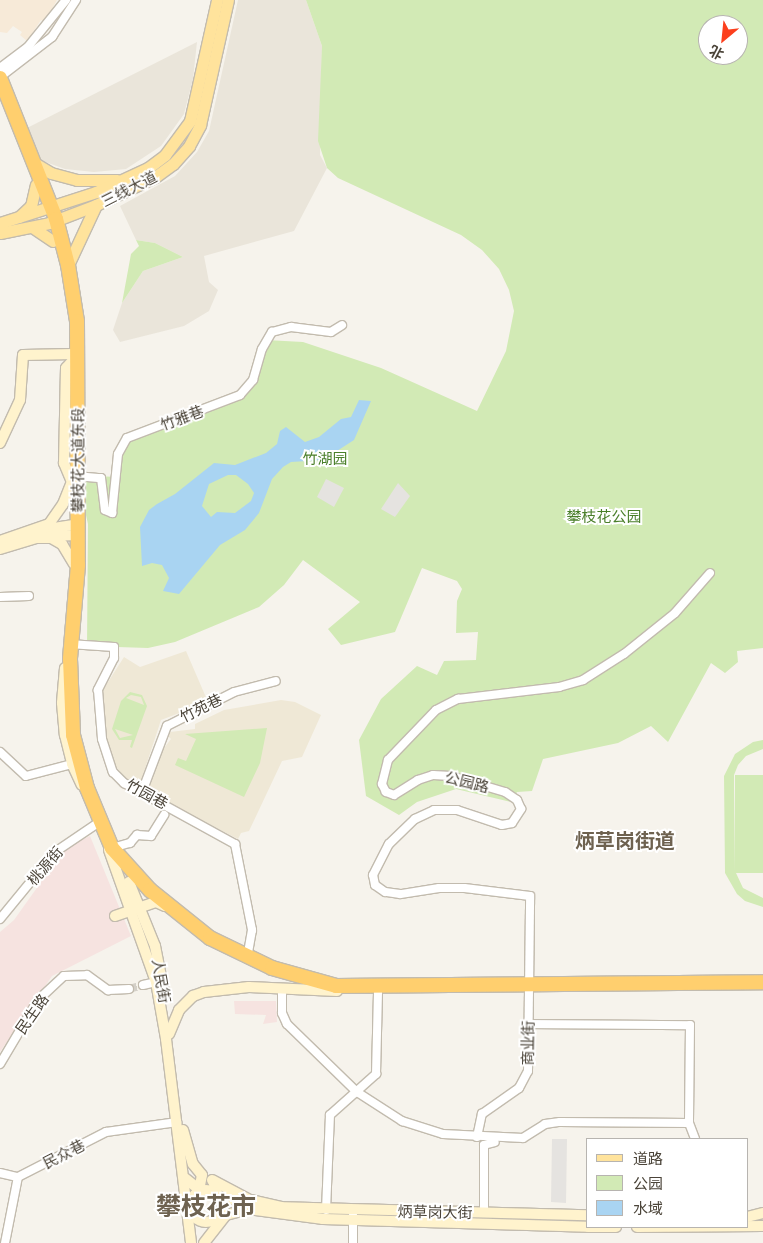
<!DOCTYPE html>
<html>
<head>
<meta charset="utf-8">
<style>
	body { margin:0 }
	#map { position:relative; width:763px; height:1243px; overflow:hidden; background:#f6f3ec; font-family:Quicksand,"Noto Sans SC",sans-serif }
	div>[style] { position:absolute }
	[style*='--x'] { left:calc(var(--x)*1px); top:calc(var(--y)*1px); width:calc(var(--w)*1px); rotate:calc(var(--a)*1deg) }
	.residential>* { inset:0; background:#eae5da }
	.commercial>* { inset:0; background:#f7ead8 }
	.education>* { inset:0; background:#efe8d6 }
	.medical>* { inset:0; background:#f6e3e0 }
	.green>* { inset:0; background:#d2eab5 }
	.parking>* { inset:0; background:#e5e3e0 }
	.water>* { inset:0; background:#a9d4f2 }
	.street-tunnel>* { height:8px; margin-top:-4px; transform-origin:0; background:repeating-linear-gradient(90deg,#d4d0c8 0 8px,transparent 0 12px) }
	.roads { filter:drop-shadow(1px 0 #c2bbae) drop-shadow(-1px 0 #c2bbae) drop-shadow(0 1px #c2bbae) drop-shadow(0 -1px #c2bbae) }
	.street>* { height:8px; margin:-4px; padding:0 4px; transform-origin:4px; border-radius:4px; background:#fff }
	.secondary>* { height:10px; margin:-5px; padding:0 5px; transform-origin:5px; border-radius:5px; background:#fff3cd }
	.secondary>.ring { margin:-5px; padding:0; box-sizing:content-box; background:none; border:10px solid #fff3cd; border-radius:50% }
	.primary>* { height:11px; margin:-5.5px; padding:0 5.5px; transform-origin:5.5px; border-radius:5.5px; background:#ffe39c }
	.highway>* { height:14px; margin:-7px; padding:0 7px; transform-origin:7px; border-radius:7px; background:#ffcf6e }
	span { translate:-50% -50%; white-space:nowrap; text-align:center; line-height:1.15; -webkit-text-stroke:4px #fff; paint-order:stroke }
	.street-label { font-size:15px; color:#4b4439 }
	.park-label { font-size:15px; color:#4a7f2a }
	.district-label { font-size:20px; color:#6e6250; font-weight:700 }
	.town-label { font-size:25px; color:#6e6250; font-weight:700 }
	.legend { position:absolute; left:586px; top:1138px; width:162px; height:90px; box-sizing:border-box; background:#fff; border:1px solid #b7b4b0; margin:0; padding:6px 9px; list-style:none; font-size:15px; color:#4b4439 }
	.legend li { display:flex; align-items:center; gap:10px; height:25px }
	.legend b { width:25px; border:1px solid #b7b4b0 }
	.north { position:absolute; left:698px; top:15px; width:50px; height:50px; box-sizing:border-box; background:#fff; border:1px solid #b7b4b0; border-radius:50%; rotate:208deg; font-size:14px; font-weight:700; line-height:20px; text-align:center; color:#4b4439 }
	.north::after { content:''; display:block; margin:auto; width:18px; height:22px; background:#fc3f1d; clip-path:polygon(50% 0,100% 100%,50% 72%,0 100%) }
</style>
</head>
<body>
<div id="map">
	<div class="residential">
		<div style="clip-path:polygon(238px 0,306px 0,322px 46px,320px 155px,327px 168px,294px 231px,204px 256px,209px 282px,218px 290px,209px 311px,184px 326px,120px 342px,113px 330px,122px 303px,143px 271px,183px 257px,155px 243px,136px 240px,120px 206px,175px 176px,197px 152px,209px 131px)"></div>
		<div style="clip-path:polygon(197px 42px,193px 79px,184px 114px,161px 146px,126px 169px,94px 172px,65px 169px,37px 159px,25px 129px)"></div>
	</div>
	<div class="commercial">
		<div style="clip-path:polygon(0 0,57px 0,45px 22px,41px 20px,27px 41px,20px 35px,22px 32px,13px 26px,7px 33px,0 32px)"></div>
	</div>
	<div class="education">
		<div style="clip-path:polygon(186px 651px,208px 702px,161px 720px,139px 787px,127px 781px,109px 757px,102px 725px,101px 693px,124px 657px,140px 667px)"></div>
		<div style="clip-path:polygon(281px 700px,295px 702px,321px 715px,302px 757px,282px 761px,249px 831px,241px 833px,238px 839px,146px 792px,161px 752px,171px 739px,167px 735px,170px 732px,195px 729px,195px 724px,224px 710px)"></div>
	</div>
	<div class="medical">
		<div style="clip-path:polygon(90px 836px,131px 936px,52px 976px,0 1052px,0 932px,14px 920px,66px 847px)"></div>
		<div style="clip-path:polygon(234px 1001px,276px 1001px,277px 1022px,263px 1024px,266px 1015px,235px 1014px)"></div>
	</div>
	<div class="green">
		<div style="clip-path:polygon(evenodd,306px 0,763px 0,763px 648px,737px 651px,738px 662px,725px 673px,711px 663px,668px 742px,651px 726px,618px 743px,543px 759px,532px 791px,517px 792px,511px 802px,456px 789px,417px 802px,399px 815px,366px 796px,359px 740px,381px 699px,417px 666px,437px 675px,444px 661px,476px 660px,478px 632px,456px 633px,457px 601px,462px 589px,457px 581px,422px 568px,395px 632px,341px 645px,328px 629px,360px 602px,303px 560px,284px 585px,259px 607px,175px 642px,148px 648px,87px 646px,88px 524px,77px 475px,116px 477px,118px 454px,127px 438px,247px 389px,266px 340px,303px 342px,381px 368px,477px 411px,506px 351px,514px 311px,509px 290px,499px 269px,482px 250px,461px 235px,338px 178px,327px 168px,318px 141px,322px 46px,306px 0,708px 25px,738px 25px,738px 55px,708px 55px,708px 25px)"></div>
		<div style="clip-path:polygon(136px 240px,155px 243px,183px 257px,143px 271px,122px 303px,131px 254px,139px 246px)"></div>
		<div style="clip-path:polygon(evenodd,130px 692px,142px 695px,147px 706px,132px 748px,130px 747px,132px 740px,119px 740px,112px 729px,121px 701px,130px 692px,131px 695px,141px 697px,144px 705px,126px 698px,131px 695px,130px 692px,115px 729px,133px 735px,120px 738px,115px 729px)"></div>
		<div style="clip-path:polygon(267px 728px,260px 763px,244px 797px,175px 765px,178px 758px,186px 761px,196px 739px,185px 734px)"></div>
		<div style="clip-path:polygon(763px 740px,763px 749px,746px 756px,738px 765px,734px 775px,734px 786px,735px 872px,735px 775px,763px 775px,763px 873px,736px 873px,743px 888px,763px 898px,763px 907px,745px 901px,737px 894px,725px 873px,724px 776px,735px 754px,753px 742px)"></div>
	</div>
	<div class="parking">
		<div style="clip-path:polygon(326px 479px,344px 488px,334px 507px,317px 497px)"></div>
		<div style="clip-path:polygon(398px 483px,410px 496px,395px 517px,381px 509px)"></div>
		<div style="clip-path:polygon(552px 1139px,567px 1139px,566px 1203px,551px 1202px)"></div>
	</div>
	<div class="water">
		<div style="clip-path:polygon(evenodd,359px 400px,371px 401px,354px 440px,323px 460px,291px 462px,283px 467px,272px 479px,259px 513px,245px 530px,220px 545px,179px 594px,163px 591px,169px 578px,162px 565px,152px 563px,142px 566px,140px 527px,149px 510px,157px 504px,175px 494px,214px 463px,235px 465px,266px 453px,277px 444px,280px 431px,286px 427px,305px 442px,319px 437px,341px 419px,351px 417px,359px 400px,228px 475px,236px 475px,248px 484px,254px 493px,251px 501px,235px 513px,217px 512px,211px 517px,202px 506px,209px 484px,228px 475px)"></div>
	</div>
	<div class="street-tunnel">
		<div style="--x:129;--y:989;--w:15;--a:-16"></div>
	</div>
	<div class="roads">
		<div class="street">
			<div style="--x:0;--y:68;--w:34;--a:-37"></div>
			<div style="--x:27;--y:48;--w:62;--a:-50.9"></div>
			<div style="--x:0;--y:77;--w:66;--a:-37.6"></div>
			<div style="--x:52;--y:37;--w:44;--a:-57"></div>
			<div style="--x:76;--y:476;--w:25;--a:5"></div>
			<div style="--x:101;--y:478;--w:32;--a:83"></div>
			<div style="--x:105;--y:510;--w:8;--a:23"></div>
			<div style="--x:112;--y:513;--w:59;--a:-84.2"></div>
			<div style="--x:118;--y:454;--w:18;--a:-61"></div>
			<div style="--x:127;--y:438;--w:121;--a:-20.8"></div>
			<div style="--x:240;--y:395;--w:20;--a:-49"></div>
			<div style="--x:253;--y:380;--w:32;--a:-74"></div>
			<div style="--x:262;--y:349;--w:20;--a:-60"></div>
			<div style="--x:272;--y:332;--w:20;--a:-15"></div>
			<div style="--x:291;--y:327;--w:40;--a:7.1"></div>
			<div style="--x:331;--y:332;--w:13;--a:-32"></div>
			<div style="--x:0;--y:597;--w:29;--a:-2"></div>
			<div style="--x:69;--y:644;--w:45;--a:3.8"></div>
			<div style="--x:114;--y:647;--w:11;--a:90"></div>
			<div style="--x:114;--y:658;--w:36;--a:117"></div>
			<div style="--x:98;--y:690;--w:49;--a:85.3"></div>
			<div style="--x:102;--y:739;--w:35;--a:72"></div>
			<div style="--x:113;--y:772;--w:16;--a:45"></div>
			<div style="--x:124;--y:783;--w:127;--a:28.8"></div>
			<div style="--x:235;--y:844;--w:88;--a:78.8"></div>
			<div style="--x:252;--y:930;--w:28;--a:100"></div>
			<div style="--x:0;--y:752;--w:35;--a:43"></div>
			<div style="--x:26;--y:776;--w:48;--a:-14.6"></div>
			<div style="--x:142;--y:792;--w:71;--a:-69.3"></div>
			<div style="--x:167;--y:726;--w:75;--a:-26.9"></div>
			<div style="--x:234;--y:692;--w:43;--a:-14.7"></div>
			<div style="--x:112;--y:848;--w:19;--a:-16"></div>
			<div style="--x:130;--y:843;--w:11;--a:-49"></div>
			<div style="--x:137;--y:835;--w:14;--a:4"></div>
			<div style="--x:151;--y:836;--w:25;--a:-58"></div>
			<div style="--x:0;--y:919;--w:87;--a:-50.6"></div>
			<div style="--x:55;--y:852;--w:52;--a:-34"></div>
			<div style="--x:143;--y:985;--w:13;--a:-13"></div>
			<div style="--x:282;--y:988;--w:25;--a:90"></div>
			<div style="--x:282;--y:1013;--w:12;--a:66"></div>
			<div style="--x:287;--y:1024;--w:98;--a:44.2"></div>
			<div style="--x:357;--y:1092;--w:54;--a:32.8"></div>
			<div style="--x:402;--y:1121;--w:43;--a:17.6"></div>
			<div style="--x:443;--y:1134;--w:80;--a:2.9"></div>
			<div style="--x:523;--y:1138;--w:26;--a:-32"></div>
			<div style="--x:545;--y:1124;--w:15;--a:-8"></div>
			<div style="--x:560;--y:1122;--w:129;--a:0.4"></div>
			<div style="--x:529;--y:1024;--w:161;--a:0.4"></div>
			<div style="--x:690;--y:1025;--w:98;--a:90.6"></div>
			<div style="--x:689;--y:1123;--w:17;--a:69"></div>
			<div style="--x:0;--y:1064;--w:74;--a:-59.3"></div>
			<div style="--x:38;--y:1000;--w:35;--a:-43"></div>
			<div style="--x:64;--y:976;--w:23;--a:-2"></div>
			<div style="--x:87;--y:975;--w:26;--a:36"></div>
			<div style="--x:108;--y:990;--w:21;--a:-3"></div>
			<div style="--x:477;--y:1137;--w:24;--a:-78"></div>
			<div style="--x:482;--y:1114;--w:45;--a:-35.1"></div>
			<div style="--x:519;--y:1088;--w:19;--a:-62"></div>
			<div style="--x:528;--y:1071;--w:175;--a:-89.3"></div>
			<div style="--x:530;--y:896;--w:66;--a:-173.1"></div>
			<div style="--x:464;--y:888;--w:25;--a:180"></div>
			<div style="--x:439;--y:888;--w:39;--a:171"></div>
			<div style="--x:400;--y:894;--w:15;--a:-172"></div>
			<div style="--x:385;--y:892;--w:12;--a:-145"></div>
			<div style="--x:375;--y:885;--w:10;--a:-101"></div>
			<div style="--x:373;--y:875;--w:35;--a:-63"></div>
			<div style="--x:389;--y:844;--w:36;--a:-44"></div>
			<div style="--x:415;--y:819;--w:21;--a:-25"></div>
			<div style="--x:434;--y:810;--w:23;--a:0"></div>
			<div style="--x:457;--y:810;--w:47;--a:18.4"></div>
			<div style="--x:502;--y:825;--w:10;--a:-11"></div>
			<div style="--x:512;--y:823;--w:17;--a:-57"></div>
			<div style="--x:521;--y:809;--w:10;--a:-114"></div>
			<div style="--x:517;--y:800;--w:14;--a:-146"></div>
			<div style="--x:505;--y:792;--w:56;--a:-163.5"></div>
			<div style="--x:451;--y:776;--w:18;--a:-177"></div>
			<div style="--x:433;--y:775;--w:16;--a:162"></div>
			<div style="--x:418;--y:780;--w:28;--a:148"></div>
			<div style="--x:394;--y:795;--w:9;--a:-159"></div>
			<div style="--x:386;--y:792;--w:9;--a:-117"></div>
			<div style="--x:382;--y:784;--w:25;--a:-76"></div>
			<div style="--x:388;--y:760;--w:69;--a:-46.2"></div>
			<div style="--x:436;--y:710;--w:25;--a:-27"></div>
			<div style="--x:458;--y:699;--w:102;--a:-6.8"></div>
			<div style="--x:559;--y:687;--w:25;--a:-16"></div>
			<div style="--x:583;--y:680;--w:49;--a:-32.4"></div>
			<div style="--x:624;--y:654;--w:65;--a:-38.8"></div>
			<div style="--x:675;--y:613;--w:53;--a:-48.8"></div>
			<div style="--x:0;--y:1173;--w:18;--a:13"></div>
			<div style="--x:326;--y:1210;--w:95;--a:-87.6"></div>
			<div style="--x:330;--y:1115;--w:62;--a:-41.7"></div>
			<div style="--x:376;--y:1074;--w:83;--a:-88.6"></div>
			<div style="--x:484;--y:1213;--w:68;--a:-90"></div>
			<div style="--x:484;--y:1145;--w:11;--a:-15"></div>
			<div style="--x:353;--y:1215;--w:28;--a:90"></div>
			<div style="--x:5;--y:1243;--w:67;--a:-78.9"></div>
			<div style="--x:18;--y:1177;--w:99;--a:-27.1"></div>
			<div style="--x:106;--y:1132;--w:72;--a:-8"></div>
		</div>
		<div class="secondary">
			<div style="--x:0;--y:443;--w:47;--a:-65.1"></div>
			<div style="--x:20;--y:400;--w:45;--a:-86.2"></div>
			<div style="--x:23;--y:355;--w:51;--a:-1.1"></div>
			<div style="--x:41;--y:530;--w:36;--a:-9"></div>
			<div style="--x:50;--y:536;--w:28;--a:-2"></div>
			<div style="--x:0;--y:541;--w:52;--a:-19.1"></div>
			<div style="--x:49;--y:524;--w:24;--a:-55"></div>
			<div style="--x:63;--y:504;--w:24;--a:-68"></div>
			<div style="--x:72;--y:482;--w:21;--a:-113"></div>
			<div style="--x:64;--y:463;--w:95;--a:-88.8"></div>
			<div style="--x:66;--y:368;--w:12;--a:-48"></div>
			<div style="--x:0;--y:549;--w:38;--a:-17"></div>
			<div style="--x:36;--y:538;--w:15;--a:0"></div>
			<div style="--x:51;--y:538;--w:13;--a:29"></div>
			<div style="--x:62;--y:544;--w:23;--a:59"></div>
			<div style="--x:65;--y:668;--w:35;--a:95"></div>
			<div style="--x:62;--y:703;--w:32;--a:85"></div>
			<div style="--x:65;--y:735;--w:30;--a:76"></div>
			<div style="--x:72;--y:764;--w:23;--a:65"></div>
			<div style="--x:109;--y:850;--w:140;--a:70.4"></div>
			<div style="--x:156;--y:982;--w:58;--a:80"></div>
			<div style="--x:166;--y:1039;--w:206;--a:83"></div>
			<div style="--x:129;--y:882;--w:69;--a:67.9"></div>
			<div style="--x:155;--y:946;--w:52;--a:78.9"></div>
			<div style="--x:115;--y:916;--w:43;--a:-18.9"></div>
			<div style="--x:156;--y:902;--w:10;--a:24"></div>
			<div style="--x:169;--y:1034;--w:26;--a:-67"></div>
			<div style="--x:179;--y:1010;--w:20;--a:-45"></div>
			<div style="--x:193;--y:996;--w:12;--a:-20"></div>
			<div style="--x:204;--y:992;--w:45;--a:-6.3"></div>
			<div style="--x:249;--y:987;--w:88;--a:2.6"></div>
			<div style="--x:183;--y:1130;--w:35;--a:74"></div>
			<div style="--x:193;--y:1164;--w:14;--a:51"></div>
			<div style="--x:202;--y:1175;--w:10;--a:101"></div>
			<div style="--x:200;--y:1185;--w:4;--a:153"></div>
			<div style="--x:196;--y:1187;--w:13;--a:-141"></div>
			<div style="--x:212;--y:1180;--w:40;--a:28"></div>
			<div style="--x:247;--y:1199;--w:35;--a:13"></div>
			<div style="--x:213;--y:1181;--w:16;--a:72"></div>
			<div style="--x:218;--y:1196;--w:36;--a:14"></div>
			<div class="ring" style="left:190px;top:1190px;width:22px;height:22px"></div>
			<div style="--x:275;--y:1207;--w:312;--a:1.5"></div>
			<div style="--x:747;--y:1217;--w:16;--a:-14"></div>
			<div style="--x:588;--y:1227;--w:28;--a:0"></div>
			<div style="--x:637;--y:1227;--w:126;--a:-0.5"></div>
			<div style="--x:204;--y:1243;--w:36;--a:-52"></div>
			<div style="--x:226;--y:1215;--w:23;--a:-15"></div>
			<div style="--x:248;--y:1209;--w:76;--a:7.6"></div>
			<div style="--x:323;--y:1219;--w:264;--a:1.7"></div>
		</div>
		<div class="primary">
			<div style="--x:36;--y:164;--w:17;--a:31"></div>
			<div style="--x:51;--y:173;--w:27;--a:15"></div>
			<div style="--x:77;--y:180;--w:40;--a:0"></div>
			<div style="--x:19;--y:217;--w:16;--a:-43"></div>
			<div style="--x:31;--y:206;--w:22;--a:-77"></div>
			<div style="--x:0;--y:223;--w:101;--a:-17.9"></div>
			<div style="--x:96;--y:192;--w:57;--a:-24.8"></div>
			<div style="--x:148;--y:168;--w:21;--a:-37"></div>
			<div style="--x:165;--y:155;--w:42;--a:-53.7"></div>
			<div style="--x:190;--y:121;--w:124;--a:-77.4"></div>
			<div style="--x:32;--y:227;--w:25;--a:34"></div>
			<div style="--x:0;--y:233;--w:50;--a:-11.5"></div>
			<div style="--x:49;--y:223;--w:50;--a:-21"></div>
			<div style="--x:96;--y:205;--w:65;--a:-25.4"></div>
			<div style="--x:155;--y:177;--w:22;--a:-36"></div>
			<div style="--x:173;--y:164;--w:24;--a:-48"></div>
			<div style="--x:189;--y:146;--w:24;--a:-62"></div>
			<div style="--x:200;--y:125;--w:128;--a:-77.4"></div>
			<div style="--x:68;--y:265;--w:66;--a:-65"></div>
		</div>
		<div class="highway">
			<div style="--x:0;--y:78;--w:152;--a:68.3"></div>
			<div style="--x:56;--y:219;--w:48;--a:75.4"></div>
			<div style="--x:68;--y:265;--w:57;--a:80.9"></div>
			<div style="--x:77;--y:321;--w:244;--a:89.8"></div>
			<div style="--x:78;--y:565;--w:94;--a:94.9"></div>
			<div style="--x:70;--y:659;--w:76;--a:87.7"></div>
			<div style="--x:73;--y:735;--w:55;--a:75.2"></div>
			<div style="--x:87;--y:788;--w:65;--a:67.4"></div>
			<div style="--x:112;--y:848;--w:57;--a:47.9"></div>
			<div style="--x:150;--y:890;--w:77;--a:38.7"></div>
			<div style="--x:210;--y:938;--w:69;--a:25.8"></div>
			<div style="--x:272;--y:968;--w:66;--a:15.7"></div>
			<div style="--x:336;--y:986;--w:427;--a:-0.5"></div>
		</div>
	</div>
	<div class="street-label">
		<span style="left:129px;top:189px;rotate:-27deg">三线大道</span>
		<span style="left:182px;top:418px;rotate:-20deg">竹雅巷</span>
		<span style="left:78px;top:460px;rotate:-90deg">攀枝花大道东段</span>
		<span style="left:201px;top:708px;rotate:-26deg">竹苑巷</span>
		<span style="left:467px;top:782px;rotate:14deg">公园路</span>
		<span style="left:147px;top:794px;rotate:29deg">竹园巷</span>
		<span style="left:45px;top:866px;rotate:-49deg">桃源街</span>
		<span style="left:161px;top:981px;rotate:80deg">人民街</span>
		<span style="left:32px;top:1014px;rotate:-55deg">民生路</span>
		<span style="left:528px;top:1043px;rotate:-89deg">商业街</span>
		<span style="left:64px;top:1154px;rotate:-27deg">民众巷</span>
		<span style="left:435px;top:1212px;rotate:1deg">炳草岗大街</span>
	</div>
	<div class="park-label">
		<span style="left:325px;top:459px">竹湖园</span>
		<span style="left:604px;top:517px">攀枝花公园</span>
	</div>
	<div class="district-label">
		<span style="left:625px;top:840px">炳草岗街道</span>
	</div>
	<div class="town-label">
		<span style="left:206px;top:1206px">攀枝花市</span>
	</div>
	<ul class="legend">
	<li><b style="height:6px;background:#ffe39c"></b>道路</li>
	<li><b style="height:14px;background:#d2eab5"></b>公园</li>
	<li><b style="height:14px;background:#a9d4f2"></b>水域</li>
	</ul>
	<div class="north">北</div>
</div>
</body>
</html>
